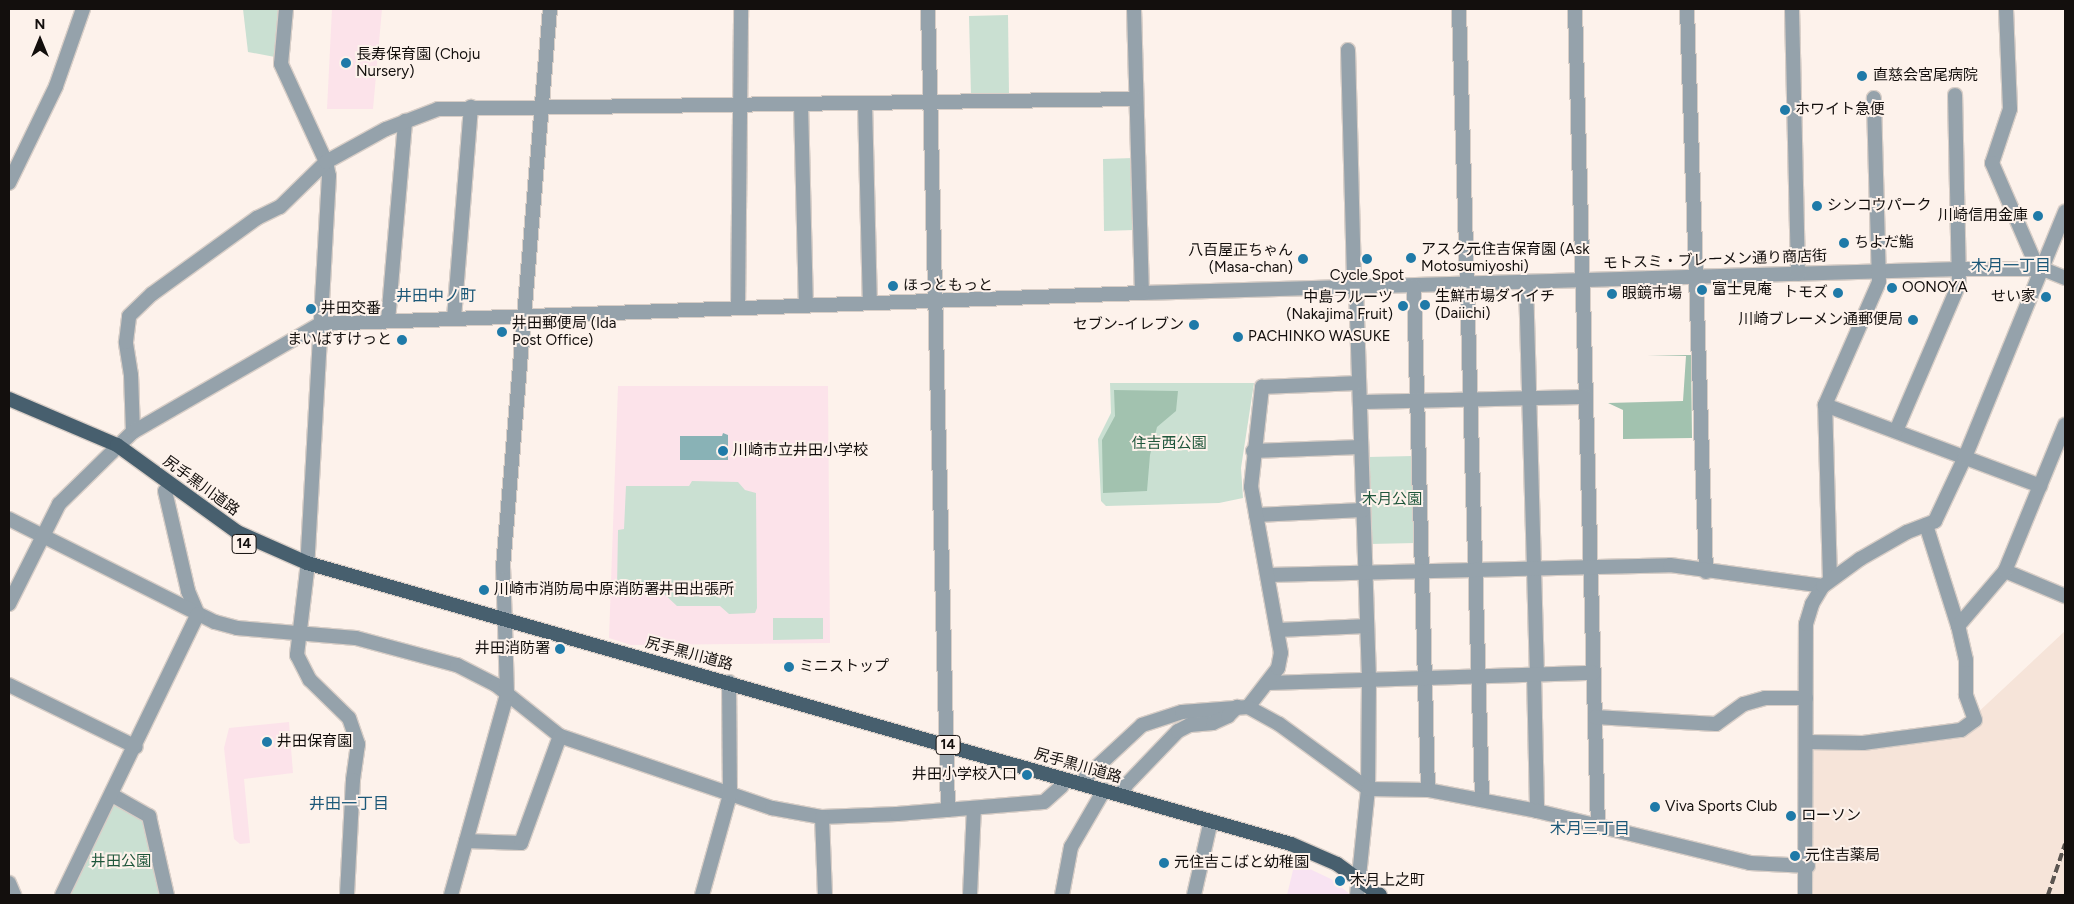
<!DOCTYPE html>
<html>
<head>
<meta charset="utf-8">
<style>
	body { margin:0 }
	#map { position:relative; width:2074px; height:904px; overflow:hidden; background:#fdf2eb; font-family:Figtree,"Noto Sans JP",sans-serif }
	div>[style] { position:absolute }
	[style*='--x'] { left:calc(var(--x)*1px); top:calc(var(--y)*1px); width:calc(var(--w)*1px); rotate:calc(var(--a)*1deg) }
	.commercial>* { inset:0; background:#f8e3f2 }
	.built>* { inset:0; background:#f6e4d9 }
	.education>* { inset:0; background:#fce3ea }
	.green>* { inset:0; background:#cae0d2 }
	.forest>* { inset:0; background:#a2c2af }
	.water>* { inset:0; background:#89b2b6 }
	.roads { filter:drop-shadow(1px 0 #d8cec7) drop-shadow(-1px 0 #d8cec7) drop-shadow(0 1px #d8cec7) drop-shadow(0 -1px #d8cec7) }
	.minor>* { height:14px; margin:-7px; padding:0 7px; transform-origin:7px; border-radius:7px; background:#95a2ab }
	.tertiary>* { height:14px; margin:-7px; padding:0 7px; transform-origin:7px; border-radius:7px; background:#95a2ab }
	.primary>* { height:14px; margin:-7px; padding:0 7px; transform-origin:7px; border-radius:7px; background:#475f6e }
	.rail>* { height:4px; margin-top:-2px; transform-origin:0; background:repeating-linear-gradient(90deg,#5b5551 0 8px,transparent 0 12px) }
	.dots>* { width:14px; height:14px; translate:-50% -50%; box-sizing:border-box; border:2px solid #fdf2eb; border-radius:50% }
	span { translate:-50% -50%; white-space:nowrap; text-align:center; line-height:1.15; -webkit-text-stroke:4px #fdf2eb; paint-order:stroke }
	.shield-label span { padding:1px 4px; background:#fdf2eb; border:1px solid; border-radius:4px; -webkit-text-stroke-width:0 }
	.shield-label { font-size:14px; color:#130f0d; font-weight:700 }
	.poi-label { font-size:15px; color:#130f0d }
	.left { translate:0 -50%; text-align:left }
	.right { translate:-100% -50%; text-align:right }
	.street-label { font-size:15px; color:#130f0d }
	.park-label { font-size:15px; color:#1f563b }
	.neighbourhood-label { font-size:16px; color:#1c5878 }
	.frame { position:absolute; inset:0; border:10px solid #130f0d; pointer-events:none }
	.north { position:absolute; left:15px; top:15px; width:50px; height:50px; -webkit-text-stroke:4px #fdf2eb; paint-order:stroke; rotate:0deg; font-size:14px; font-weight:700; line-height:20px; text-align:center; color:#130f0d }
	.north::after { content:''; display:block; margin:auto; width:18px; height:22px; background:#130f0d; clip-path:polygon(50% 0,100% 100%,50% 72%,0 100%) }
</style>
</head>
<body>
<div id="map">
	<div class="commercial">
		<div style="clip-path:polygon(1295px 862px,1331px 879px,1351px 895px,1287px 895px)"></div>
	</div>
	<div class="built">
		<div style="clip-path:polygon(2065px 631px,2065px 895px,1813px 895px,1811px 749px,1957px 736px,1973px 717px)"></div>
	</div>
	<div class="education">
		<div style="clip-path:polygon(332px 9px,382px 9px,373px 109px,327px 109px)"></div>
		<div style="clip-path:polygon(618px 386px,828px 386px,830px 643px,631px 645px,609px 638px)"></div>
		<div style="clip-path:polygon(289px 722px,293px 773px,244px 779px,250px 843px,240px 844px,234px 839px,224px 748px,229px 728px)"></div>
	</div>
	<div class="green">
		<div style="clip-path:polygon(243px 9px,279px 9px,275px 57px,248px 52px)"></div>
		<div style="clip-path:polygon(1008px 15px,1009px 95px,971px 96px,969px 16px)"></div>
		<div style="clip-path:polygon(1133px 158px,1134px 230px,1104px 231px,1103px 159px)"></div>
		<div style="clip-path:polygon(1110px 383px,1254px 383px,1241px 468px,1243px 498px,1219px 503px,1106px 506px,1101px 501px,1098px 439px,1111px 413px)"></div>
		<div style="clip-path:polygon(1413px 456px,1416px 543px,1370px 544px,1368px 457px)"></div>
		<div style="clip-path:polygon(692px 481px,738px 482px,745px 490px,756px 493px,757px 608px,755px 613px,729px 614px,720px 606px,677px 606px,662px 592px,617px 588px,618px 530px,624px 529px,626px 486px,689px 486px)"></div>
		<div style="clip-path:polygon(773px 618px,823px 618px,823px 639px,773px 640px)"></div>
		<div style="clip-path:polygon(115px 803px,145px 819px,161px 895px,66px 895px,111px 805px)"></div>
	</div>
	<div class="forest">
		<div style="clip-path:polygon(1647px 355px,1691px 355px,1692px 438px,1623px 439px,1623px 410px,1608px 403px,1683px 401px,1686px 356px)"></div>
		<div style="clip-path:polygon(1114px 390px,1178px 391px,1176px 411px,1157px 427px,1150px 455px,1147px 491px,1103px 493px,1102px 440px,1115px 416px)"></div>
	</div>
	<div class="water">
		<div style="clip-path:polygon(723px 433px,728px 435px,728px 460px,680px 460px,680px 436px,722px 436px)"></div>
	</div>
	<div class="roads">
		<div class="minor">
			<div style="--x:286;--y:9;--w:55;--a:95.2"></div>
			<div style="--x:281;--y:64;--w:108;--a:65.3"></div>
			<div style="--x:326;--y:162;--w:14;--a:78"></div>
			<div style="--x:329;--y:176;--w:396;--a:93.2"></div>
			<div style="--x:307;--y:571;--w:85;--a:96.8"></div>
			<div style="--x:297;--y:655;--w:28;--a:63"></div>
			<div style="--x:310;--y:680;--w:54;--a:44.3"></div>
			<div style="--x:349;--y:718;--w:28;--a:71"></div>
			<div style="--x:358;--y:744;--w:36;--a:98"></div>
			<div style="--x:353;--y:780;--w:115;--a:93"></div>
			<div style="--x:928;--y:9;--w:801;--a:88.57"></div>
			<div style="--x:1134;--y:9;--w:284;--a:88.4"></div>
			<div style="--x:1142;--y:293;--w:818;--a:-1.68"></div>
			<div style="--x:1960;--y:269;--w:83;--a:0"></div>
			<div style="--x:2043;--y:269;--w:24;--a:22"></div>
			<div style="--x:1459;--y:9;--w:791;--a:88.33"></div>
			<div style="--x:1575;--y:9;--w:818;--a:88.39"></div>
			<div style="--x:1687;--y:9;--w:563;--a:88.07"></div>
			<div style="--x:1792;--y:9;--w:265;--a:88.7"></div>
			<div style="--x:2006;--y:9;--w:100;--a:87.7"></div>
			<div style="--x:2010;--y:109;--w:57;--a:108.4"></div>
			<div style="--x:1992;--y:163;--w:106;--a:66.6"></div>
			<div style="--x:2034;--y:260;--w:13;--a:45"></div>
			<div style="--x:1348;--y:50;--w:237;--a:88.5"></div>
			<div style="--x:865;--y:103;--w:200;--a:88.6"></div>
			<div style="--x:801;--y:104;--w:201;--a:88.6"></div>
			<div style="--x:9;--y:183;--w:108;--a:-64.1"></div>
			<div style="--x:56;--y:86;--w:82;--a:-70.7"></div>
			<div style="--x:1526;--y:282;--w:392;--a:88.4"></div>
			<div style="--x:1414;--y:286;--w:504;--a:88.41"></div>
			<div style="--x:1356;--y:287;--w:392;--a:88.1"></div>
			<div style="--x:1369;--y:679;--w:110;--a:90.5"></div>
			<div style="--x:1368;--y:789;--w:107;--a:95.9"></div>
			<div style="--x:738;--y:307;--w:298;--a:-89.4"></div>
			<div style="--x:454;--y:318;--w:212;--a:-85.4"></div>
			<div style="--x:388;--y:321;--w:201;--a:-85.1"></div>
			<div style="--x:1360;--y:402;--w:226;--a:-1.3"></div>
			<div style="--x:1825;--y:405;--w:230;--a:20.6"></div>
			<div style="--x:1896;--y:431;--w:160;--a:-66.8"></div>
			<div style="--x:1959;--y:284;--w:189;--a:-91.2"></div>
			<div style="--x:133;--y:432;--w:57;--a:-92"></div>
			<div style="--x:131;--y:375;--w:33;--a:-99"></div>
			<div style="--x:126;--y:342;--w:26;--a:-83"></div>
			<div style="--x:129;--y:316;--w:32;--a:-44"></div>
			<div style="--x:152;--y:294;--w:130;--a:-35.9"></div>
			<div style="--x:257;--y:218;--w:25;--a:-26"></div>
			<div style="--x:280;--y:207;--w:64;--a:-44.4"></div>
			<div style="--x:326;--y:162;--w:68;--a:-28.8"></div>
			<div style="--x:386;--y:129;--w:56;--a:-21"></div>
			<div style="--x:438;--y:109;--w:698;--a:-0.82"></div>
			<div style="--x:1253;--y:451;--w:108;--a:-2.1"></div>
			<div style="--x:165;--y:491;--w:103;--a:77"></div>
			<div style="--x:188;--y:591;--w:25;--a:67"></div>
			<div style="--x:1256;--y:515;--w:107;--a:-2.7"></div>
			<div style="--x:9;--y:519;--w:230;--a:26.6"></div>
			<div style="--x:215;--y:622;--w:23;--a:15"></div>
			<div style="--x:237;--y:628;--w:119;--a:4.8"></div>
			<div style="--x:356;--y:638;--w:105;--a:15"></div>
			<div style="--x:457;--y:665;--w:44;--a:27.1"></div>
			<div style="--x:496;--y:685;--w:82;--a:38.6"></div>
			<div style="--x:560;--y:736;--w:224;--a:18.8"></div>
			<div style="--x:772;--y:808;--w:51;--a:10.2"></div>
			<div style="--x:822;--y:817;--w:75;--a:-2.3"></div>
			<div style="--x:897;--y:814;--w:147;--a:-4.7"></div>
			<div style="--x:1044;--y:802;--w:24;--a:-42"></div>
			<div style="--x:1926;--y:525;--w:106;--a:72.4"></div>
			<div style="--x:2005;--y:571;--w:65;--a:22.6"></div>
			<div style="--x:1268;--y:575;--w:402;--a:-1.4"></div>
			<div style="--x:1670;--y:565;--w:154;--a:7.8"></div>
			<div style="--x:1830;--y:580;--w:175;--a:-91.6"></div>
			<div style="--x:1825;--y:405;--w:134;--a:-66.3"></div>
			<div style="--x:1879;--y:282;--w:184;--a:-91.6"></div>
			<div style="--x:9;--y:604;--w:112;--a:-63.4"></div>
			<div style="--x:59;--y:504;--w:74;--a:-44.5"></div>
			<div style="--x:1279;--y:630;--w:88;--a:-2.6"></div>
			<div style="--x:1534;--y:674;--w:137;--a:88.7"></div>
			<div style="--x:1268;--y:683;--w:326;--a:-1.8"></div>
			<div style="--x:9;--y:685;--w:141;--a:26"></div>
			<div style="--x:1248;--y:707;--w:49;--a:-52.4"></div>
			<div style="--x:1278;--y:668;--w:15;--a:-79"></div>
			<div style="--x:1281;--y:653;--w:169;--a:-100.2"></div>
			<div style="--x:1251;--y:487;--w:101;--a:-83.7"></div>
			<div style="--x:1262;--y:387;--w:96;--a:-2.4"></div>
			<div style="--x:1595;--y:717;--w:121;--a:3.3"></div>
			<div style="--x:1716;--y:724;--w:34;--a:-36"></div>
			<div style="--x:1744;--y:704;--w:22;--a:-16"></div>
			<div style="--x:1765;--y:698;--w:41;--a:0"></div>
			<div style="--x:1807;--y:742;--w:56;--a:1"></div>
			<div style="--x:1863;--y:743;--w:99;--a:-7.6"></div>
			<div style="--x:1961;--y:730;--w:17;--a:-36"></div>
			<div style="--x:1975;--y:720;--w:27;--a:-110"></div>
			<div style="--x:1966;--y:695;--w:35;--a:-90"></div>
			<div style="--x:1966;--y:660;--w:35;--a:-103"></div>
			<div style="--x:1958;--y:626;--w:72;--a:-49.5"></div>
			<div style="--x:2005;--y:571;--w:158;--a:-67.7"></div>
			<div style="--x:1083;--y:784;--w:8;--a:-67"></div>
			<div style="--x:1086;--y:777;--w:76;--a:-42.9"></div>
			<div style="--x:1142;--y:725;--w:42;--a:-18"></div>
			<div style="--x:1182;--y:712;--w:66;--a:-4.3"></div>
			<div style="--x:1248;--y:707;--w:35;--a:29"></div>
			<div style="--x:1279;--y:724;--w:110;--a:36.1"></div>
			<div style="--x:1368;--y:789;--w:60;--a:1"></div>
			<div style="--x:1428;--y:790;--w:111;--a:10.9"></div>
			<div style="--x:1537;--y:811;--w:219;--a:13.7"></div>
			<div style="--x:1750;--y:863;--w:58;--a:3"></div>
			<div style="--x:112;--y:795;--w:43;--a:29.6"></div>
			<div style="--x:149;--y:816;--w:81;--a:77.2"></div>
			<div style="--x:1121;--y:795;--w:11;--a:-63"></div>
			<div style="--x:1126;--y:785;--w:75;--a:-46.1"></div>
			<div style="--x:1178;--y:731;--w:13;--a:-27"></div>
			<div style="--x:1190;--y:725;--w:23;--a:-5"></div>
			<div style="--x:1213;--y:723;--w:17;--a:-25"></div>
			<div style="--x:1228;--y:716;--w:13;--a:-45"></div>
			<div style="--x:822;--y:817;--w:78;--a:87.8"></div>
			<div style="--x:466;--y:841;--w:55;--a:2.1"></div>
			<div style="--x:521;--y:843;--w:114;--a:-70"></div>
			<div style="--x:9;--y:883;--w:13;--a:67"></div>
			<div style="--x:62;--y:895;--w:312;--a:-64.2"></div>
			<div style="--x:451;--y:895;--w:209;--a:-74.4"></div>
			<div style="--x:507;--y:694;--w:67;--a:-91.7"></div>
			<div style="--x:702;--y:895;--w:104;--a:-74.4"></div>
			<div style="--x:730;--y:795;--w:113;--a:-90.5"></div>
			<div style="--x:970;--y:895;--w:87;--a:-87.4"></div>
			<div style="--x:1062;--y:895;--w:49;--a:-79.4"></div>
			<div style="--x:1071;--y:847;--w:66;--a:-59.9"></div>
			<div style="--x:1194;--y:895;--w:68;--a:-77.2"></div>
			<div style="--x:1805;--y:895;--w:271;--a:-89.8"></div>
			<div style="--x:1806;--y:624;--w:21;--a:-73"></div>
			<div style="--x:1812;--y:604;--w:21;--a:-59"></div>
			<div style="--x:1823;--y:586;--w:46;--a:-36.1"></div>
			<div style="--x:1860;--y:559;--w:54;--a:-29.9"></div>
			<div style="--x:1907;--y:532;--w:30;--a:-21"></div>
			<div style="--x:1935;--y:521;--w:71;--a:-64.9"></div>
			<div style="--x:1965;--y:457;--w:265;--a:-67.8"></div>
		</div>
		<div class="tertiary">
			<div style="--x:112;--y:452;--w:29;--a:-44"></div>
			<div style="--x:133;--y:432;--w:216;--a:-30"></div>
			<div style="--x:320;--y:324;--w:823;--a:-2.16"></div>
			<div style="--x:505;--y:627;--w:60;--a:-91.9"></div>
			<div style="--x:503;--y:567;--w:560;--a:-85.19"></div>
		</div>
		<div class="primary">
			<div style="--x:9;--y:399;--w:117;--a:23.1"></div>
			<div style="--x:117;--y:445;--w:148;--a:35.9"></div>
			<div style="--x:237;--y:532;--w:77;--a:23.9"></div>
			<div style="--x:307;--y:563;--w:1023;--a:15.94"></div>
			<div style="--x:1291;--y:844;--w:50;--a:23.5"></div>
			<div style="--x:1337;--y:864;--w:53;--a:35.8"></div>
		</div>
	</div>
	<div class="rail">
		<div style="--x:2048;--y:895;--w:54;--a:-71.6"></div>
	</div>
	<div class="dots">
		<div style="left:346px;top:63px;background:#1f7aa8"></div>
		<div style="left:1862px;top:76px;background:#1f7aa8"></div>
		<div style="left:1785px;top:110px;background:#1f7aa8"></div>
		<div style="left:1817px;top:206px;background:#1f7aa8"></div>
		<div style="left:2038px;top:216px;background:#1f7aa8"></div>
		<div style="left:1844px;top:243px;background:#1f7aa8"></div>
		<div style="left:1411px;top:258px;background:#1f7aa8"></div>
		<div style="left:1303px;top:259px;background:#1f7aa8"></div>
		<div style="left:1367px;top:259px;background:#1f7aa8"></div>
		<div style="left:893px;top:286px;background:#1f7aa8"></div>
		<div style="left:1892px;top:288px;background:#1f7aa8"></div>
		<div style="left:1702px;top:290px;background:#1f7aa8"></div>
		<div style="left:1838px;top:293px;background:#1f7aa8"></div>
		<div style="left:1612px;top:294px;background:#1f7aa8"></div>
		<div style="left:2046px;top:297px;background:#1f7aa8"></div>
		<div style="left:1425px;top:305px;background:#1f7aa8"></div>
		<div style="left:1403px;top:306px;background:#1f7aa8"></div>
		<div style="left:311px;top:309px;background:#1f7aa8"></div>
		<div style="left:1913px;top:320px;background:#1f7aa8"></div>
		<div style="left:1194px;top:325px;background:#1f7aa8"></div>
		<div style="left:502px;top:332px;background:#1f7aa8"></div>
		<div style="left:1238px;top:337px;background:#1f7aa8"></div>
		<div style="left:402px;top:340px;background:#1f7aa8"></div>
		<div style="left:723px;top:451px;background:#1f7aa8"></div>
		<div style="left:484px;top:590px;background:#1f7aa8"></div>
		<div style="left:560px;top:649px;background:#1f7aa8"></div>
		<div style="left:789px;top:667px;background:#1f7aa8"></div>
		<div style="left:267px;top:742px;background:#1f7aa8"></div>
		<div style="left:1027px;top:775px;background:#1f7aa8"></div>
		<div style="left:1655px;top:807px;background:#1f7aa8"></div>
		<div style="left:1791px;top:816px;background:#1f7aa8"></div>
		<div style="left:1795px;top:856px;background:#1f7aa8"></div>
		<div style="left:1164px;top:863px;background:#1f7aa8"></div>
		<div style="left:1340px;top:881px;background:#1f7aa8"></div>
	</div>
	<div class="shield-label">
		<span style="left:244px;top:544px">14</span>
		<span style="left:948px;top:745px">14</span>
	</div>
	<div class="poi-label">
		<span class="left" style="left:356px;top:63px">長寿保育園 (Choju<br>Nursery)</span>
		<span class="left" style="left:1873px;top:76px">直慈会宮尾病院</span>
		<span class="left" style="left:1795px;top:110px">ホワイト急便</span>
		<span class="left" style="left:1827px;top:206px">シンコウパーク</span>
		<span class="right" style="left:2028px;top:216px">川崎信用金庫</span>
		<span class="left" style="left:1854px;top:243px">ちよだ鮨</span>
		<span class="left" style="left:1421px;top:258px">アスク元住吉保育園 (Ask<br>Motosumiyoshi)</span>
		<span class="right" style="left:1293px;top:259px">八百屋正ちゃん<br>(Masa-chan)</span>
		<span style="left:1367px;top:276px">Cycle Spot</span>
		<span class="left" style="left:903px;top:286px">ほっともっと</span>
		<span class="left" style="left:1902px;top:288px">OONOYA</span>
		<span class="left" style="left:1712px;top:290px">富士見庵</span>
		<span class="right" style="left:1828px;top:293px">トモズ</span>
		<span class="left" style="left:1622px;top:294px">眼鏡市場</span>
		<span class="left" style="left:1435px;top:305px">生鮮市場ダイイチ<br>(Daiichi)</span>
		<span class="right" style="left:1393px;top:306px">中島フルーツ<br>(Nakajima Fruit)</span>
		<span class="right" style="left:2036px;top:297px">せい家</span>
		<span class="left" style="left:321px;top:309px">井田交番</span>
		<span class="right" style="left:1903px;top:320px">川崎ブレーメン通郵便局</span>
		<span class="left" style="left:512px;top:332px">井田郵便局 (Ida<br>Post Office)</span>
		<span class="right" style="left:1184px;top:325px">セブン-イレブン</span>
		<span class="left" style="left:1248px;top:337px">PACHINKO WASUKE</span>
		<span class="right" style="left:392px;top:340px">まいばすけっと</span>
		<span class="left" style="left:733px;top:451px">川崎市立井田小学校</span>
		<span class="left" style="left:494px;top:590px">川崎市消防局中原消防署井田出張所</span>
		<span class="right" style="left:550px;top:649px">井田消防署</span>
		<span class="left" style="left:799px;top:667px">ミニストップ</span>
		<span class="left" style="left:277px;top:742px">井田保育園</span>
		<span class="right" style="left:1017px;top:775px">井田小学校入口</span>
		<span class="left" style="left:1665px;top:807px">Viva Sports Club</span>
		<span class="left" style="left:1801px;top:816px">ローソン</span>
		<span class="left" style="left:1805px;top:856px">元住吉薬局</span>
		<span class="left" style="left:1174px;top:863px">元住吉こばと幼稚園</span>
		<span class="left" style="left:1350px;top:881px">木月上之町</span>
	</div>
	<div class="street-label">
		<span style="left:1715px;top:260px;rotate:-2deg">モトスミ・ブレーメン通り商店街</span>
		<span style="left:201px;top:486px;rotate:36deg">尻手黒川道路</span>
		<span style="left:689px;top:654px;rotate:15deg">尻手黒川道路</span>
		<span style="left:1078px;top:766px;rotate:16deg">尻手黒川道路</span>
	</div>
	<div class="park-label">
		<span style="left:1169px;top:444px">住吉西公園</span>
		<span style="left:1392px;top:500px">木月公園</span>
		<span style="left:121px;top:862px">井田公園</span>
	</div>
	<div class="neighbourhood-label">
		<span style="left:2011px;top:266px">木月一丁目</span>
		<span style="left:436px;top:296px">井田中ノ町</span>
		<span style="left:349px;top:804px">井田一丁目</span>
		<span style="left:1590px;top:829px">木月三丁目</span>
	</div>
	<div class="frame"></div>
	<div class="north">N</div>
</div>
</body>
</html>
